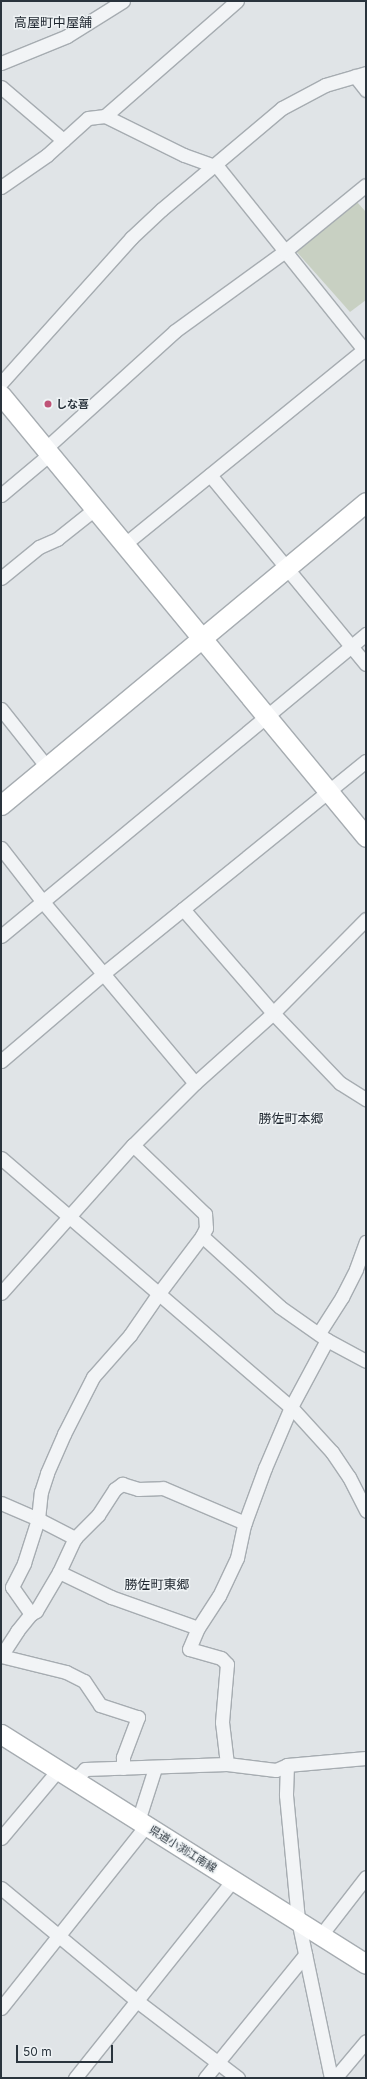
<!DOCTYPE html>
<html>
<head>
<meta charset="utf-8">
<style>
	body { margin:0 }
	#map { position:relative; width:367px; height:2079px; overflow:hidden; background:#e0e4e7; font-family:Inter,"Noto Sans JP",sans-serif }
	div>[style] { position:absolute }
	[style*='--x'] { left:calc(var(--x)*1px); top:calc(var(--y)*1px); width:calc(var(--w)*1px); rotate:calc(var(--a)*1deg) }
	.green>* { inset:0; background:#c8d0c2 }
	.roads { filter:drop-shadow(1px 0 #a6acb1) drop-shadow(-1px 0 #a6acb1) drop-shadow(0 1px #a6acb1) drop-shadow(0 -1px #a6acb1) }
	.street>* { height:13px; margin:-6.5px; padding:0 6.5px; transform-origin:6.5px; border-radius:6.5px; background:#f2f4f6 }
	.secondary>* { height:19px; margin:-9.5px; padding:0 9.5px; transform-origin:9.5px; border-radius:9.5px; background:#fff }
	.dots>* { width:11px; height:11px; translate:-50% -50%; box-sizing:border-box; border:2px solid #eff3f5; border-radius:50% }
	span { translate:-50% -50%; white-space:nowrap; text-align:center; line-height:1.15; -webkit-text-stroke:3px #eff3f5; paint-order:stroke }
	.poi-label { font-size:11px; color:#2a343d; font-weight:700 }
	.left { translate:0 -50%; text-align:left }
	.street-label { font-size:11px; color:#2a343d }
	.quarter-label { font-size:13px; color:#1d252e }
	.frame { position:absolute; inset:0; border:2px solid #2a343d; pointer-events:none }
	.scale { position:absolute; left:16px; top:2045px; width:97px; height:18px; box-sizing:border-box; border:2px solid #2a343d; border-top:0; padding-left:5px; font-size:12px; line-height:14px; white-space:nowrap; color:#2a343d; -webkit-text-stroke:3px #eff3f5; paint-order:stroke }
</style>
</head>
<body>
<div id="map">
	<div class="green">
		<div style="clip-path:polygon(357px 202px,366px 212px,366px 300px,350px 312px,295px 250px)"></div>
	</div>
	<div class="roads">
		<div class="street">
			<div style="--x:1;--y:63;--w:71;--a:-22.2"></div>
			<div style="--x:67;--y:36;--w:66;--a:-32"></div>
			<div style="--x:355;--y:76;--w:18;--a:52"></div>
			<div style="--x:1;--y:87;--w:82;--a:40.5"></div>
			<div style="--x:105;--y:116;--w:88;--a:26.3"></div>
			<div style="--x:184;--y:155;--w:32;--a:20"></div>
			<div style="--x:216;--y:165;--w:240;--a:51.3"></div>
			<div style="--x:1;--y:187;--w:56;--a:-34.8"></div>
			<div style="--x:47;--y:155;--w:55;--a:-42.1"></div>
			<div style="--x:88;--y:118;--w:17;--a:-7"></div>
			<div style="--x:105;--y:116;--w:175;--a:-41.1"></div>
			<div style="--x:1;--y:383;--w:195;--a:-48.1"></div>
			<div style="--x:131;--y:238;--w:42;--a:-43.1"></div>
			<div style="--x:162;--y:209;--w:157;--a:-40.1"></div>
			<div style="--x:282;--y:108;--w:49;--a:-28.1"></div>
			<div style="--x:325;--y:85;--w:43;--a:-16.3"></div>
			<div style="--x:46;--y:448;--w:174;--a:-42.2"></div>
			<div style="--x:175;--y:331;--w:136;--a:-36"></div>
			<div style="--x:285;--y:251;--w:104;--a:-39.2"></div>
			<div style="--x:210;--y:475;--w:245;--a:50.5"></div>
			<div style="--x:1;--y:495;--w:65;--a:-40"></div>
			<div style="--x:126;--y:543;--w:309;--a:-39.1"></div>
			<div style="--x:1;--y:578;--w:49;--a:-39.2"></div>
			<div style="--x:39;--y:547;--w:20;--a:-24"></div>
			<div style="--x:57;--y:539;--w:50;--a:-38.5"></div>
			<div style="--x:1;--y:709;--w:74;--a:51.6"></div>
			<div style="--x:1;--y:848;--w:68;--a:52.1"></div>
			<div style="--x:43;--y:902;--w:236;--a:50"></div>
			<div style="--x:183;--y:909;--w:138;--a:49.1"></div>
			<div style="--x:273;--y:1013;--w:97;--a:46.3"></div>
			<div style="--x:340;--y:1083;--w:31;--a:32"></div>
			<div style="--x:1;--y:936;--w:474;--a:-39.6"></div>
			<div style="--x:1;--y:1061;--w:135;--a:-40.5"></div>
			<div style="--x:104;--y:973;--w:337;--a:-39"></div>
			<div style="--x:133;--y:1145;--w:100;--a:43.8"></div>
			<div style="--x:205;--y:1214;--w:14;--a:86"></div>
			<div style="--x:206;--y:1228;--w:9;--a:117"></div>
			<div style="--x:202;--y:1236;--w:105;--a:42.3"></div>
			<div style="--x:280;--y:1307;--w:57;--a:35.1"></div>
			<div style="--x:327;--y:1340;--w:44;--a:28.3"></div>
			<div style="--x:1;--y:1158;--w:382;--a:40.7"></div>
			<div style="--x:291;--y:1407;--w:61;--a:47.7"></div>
			<div style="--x:332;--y:1452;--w:30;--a:56"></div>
			<div style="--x:349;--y:1477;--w:38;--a:63"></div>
			<div style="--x:1;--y:1293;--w:198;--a:-48.3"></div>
			<div style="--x:133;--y:1145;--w:88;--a:-45"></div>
			<div style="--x:195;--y:1083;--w:102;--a:-41.8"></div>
			<div style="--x:271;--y:1015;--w:135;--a:-45.3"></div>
			<div style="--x:319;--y:1333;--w:43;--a:-57.4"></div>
			<div style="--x:342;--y:1297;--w:31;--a:-63"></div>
			<div style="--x:356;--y:1269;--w:29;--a:-70"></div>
			<div style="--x:1;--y:1503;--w:40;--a:23.4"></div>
			<div style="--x:38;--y:1519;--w:42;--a:27.2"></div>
			<div style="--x:59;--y:1572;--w:58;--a:25.7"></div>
			<div style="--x:111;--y:1597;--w:92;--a:19.6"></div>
			<div style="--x:31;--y:1614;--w:33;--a:-125"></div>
			<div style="--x:12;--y:1587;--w:27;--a:-63"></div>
			<div style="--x:24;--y:1563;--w:46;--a:-72.3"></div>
			<div style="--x:38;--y:1519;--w:27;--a:-84"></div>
			<div style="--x:41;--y:1492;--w:20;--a:-72"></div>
			<div style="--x:47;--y:1473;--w:43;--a:-66.4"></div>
			<div style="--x:64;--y:1434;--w:64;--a:-63"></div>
			<div style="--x:93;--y:1377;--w:56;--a:-48.6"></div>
			<div style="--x:130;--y:1335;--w:51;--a:-55.4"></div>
			<div style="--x:159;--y:1293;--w:71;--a:-53"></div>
			<div style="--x:1;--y:1656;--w:30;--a:-57"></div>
			<div style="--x:17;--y:1631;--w:22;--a:-51"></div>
			<div style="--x:31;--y:1614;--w:6;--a:-31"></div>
			<div style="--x:36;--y:1611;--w:45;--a:-59.5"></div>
			<div style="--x:59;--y:1572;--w:38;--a:-65"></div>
			<div style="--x:75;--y:1538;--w:33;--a:-45"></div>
			<div style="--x:98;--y:1515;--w:31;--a:-57"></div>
			<div style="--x:115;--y:1489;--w:9;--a:-36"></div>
			<div style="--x:122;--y:1484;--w:17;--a:17"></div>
			<div style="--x:138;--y:1489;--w:25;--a:-2"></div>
			<div style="--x:163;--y:1488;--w:89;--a:23.1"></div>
			<div style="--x:1;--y:1656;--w:67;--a:13.8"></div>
			<div style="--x:66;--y:1672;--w:20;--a:27"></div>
			<div style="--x:84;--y:1681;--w:29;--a:56"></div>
			<div style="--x:100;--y:1705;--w:40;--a:18"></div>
			<div style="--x:138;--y:1717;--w:43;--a:110.6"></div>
			<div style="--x:123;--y:1757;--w:11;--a:90"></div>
			<div style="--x:227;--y:1764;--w:42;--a:-96.8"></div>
			<div style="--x:222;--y:1722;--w:58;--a:-85.1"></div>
			<div style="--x:227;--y:1664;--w:8;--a:-135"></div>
			<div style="--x:221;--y:1658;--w:33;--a:-164"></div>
			<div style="--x:189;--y:1649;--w:23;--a:-67"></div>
			<div style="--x:198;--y:1628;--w:38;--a:-57"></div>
			<div style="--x:219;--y:1596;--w:42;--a:-64.7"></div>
			<div style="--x:237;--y:1558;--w:34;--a:-78"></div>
			<div style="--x:244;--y:1525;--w:61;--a:-69.8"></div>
			<div style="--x:265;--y:1468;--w:66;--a:-66.9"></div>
			<div style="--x:291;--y:1407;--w:76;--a:-61.8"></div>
			<div style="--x:287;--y:1765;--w:30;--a:92"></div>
			<div style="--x:286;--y:1795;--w:126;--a:84.5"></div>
			<div style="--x:298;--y:1920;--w:161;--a:78.2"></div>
			<div style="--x:74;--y:1781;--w:16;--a:-47"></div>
			<div style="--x:85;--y:1769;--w:142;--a:-2"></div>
			<div style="--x:227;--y:1764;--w:49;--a:7"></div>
			<div style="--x:276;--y:1770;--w:12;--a:-24"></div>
			<div style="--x:287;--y:1765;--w:79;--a:-5.1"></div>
			<div style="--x:138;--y:1821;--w:56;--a:-72.2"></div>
			<div style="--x:1;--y:1838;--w:89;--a:-50"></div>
			<div style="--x:1;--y:1888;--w:177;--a:39.7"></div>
			<div style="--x:137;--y:2001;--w:127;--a:37.3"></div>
			<div style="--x:321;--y:1935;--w:73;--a:-52.2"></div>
			<div style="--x:1;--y:2008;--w:233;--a:-51.5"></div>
			<div style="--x:75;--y:2078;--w:253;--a:-51.4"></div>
			<div style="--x:205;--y:2078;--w:159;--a:-50.9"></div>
			<div style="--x:335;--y:2078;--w:48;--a:-50"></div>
		</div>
		<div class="secondary">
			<div style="--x:1;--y:395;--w:573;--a:50.45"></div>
			<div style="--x:1;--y:805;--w:474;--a:-39.7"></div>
			<div style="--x:1;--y:1734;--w:431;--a:32.2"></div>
		</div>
	</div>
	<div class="dots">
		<div style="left:48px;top:404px;background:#bf5377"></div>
	</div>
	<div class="poi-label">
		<span class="left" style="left:56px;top:404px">しな喜</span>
	</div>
	<div class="street-label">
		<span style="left:183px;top:1849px;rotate:32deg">県道小渕江南線</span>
	</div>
	<div class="quarter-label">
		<span style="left:53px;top:22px">高屋町中屋舗</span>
		<span style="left:291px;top:1118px">勝佐町本郷</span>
		<span style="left:157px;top:1584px">勝佐町東郷</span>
	</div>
	<div class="frame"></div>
	<div class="scale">50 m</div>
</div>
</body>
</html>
